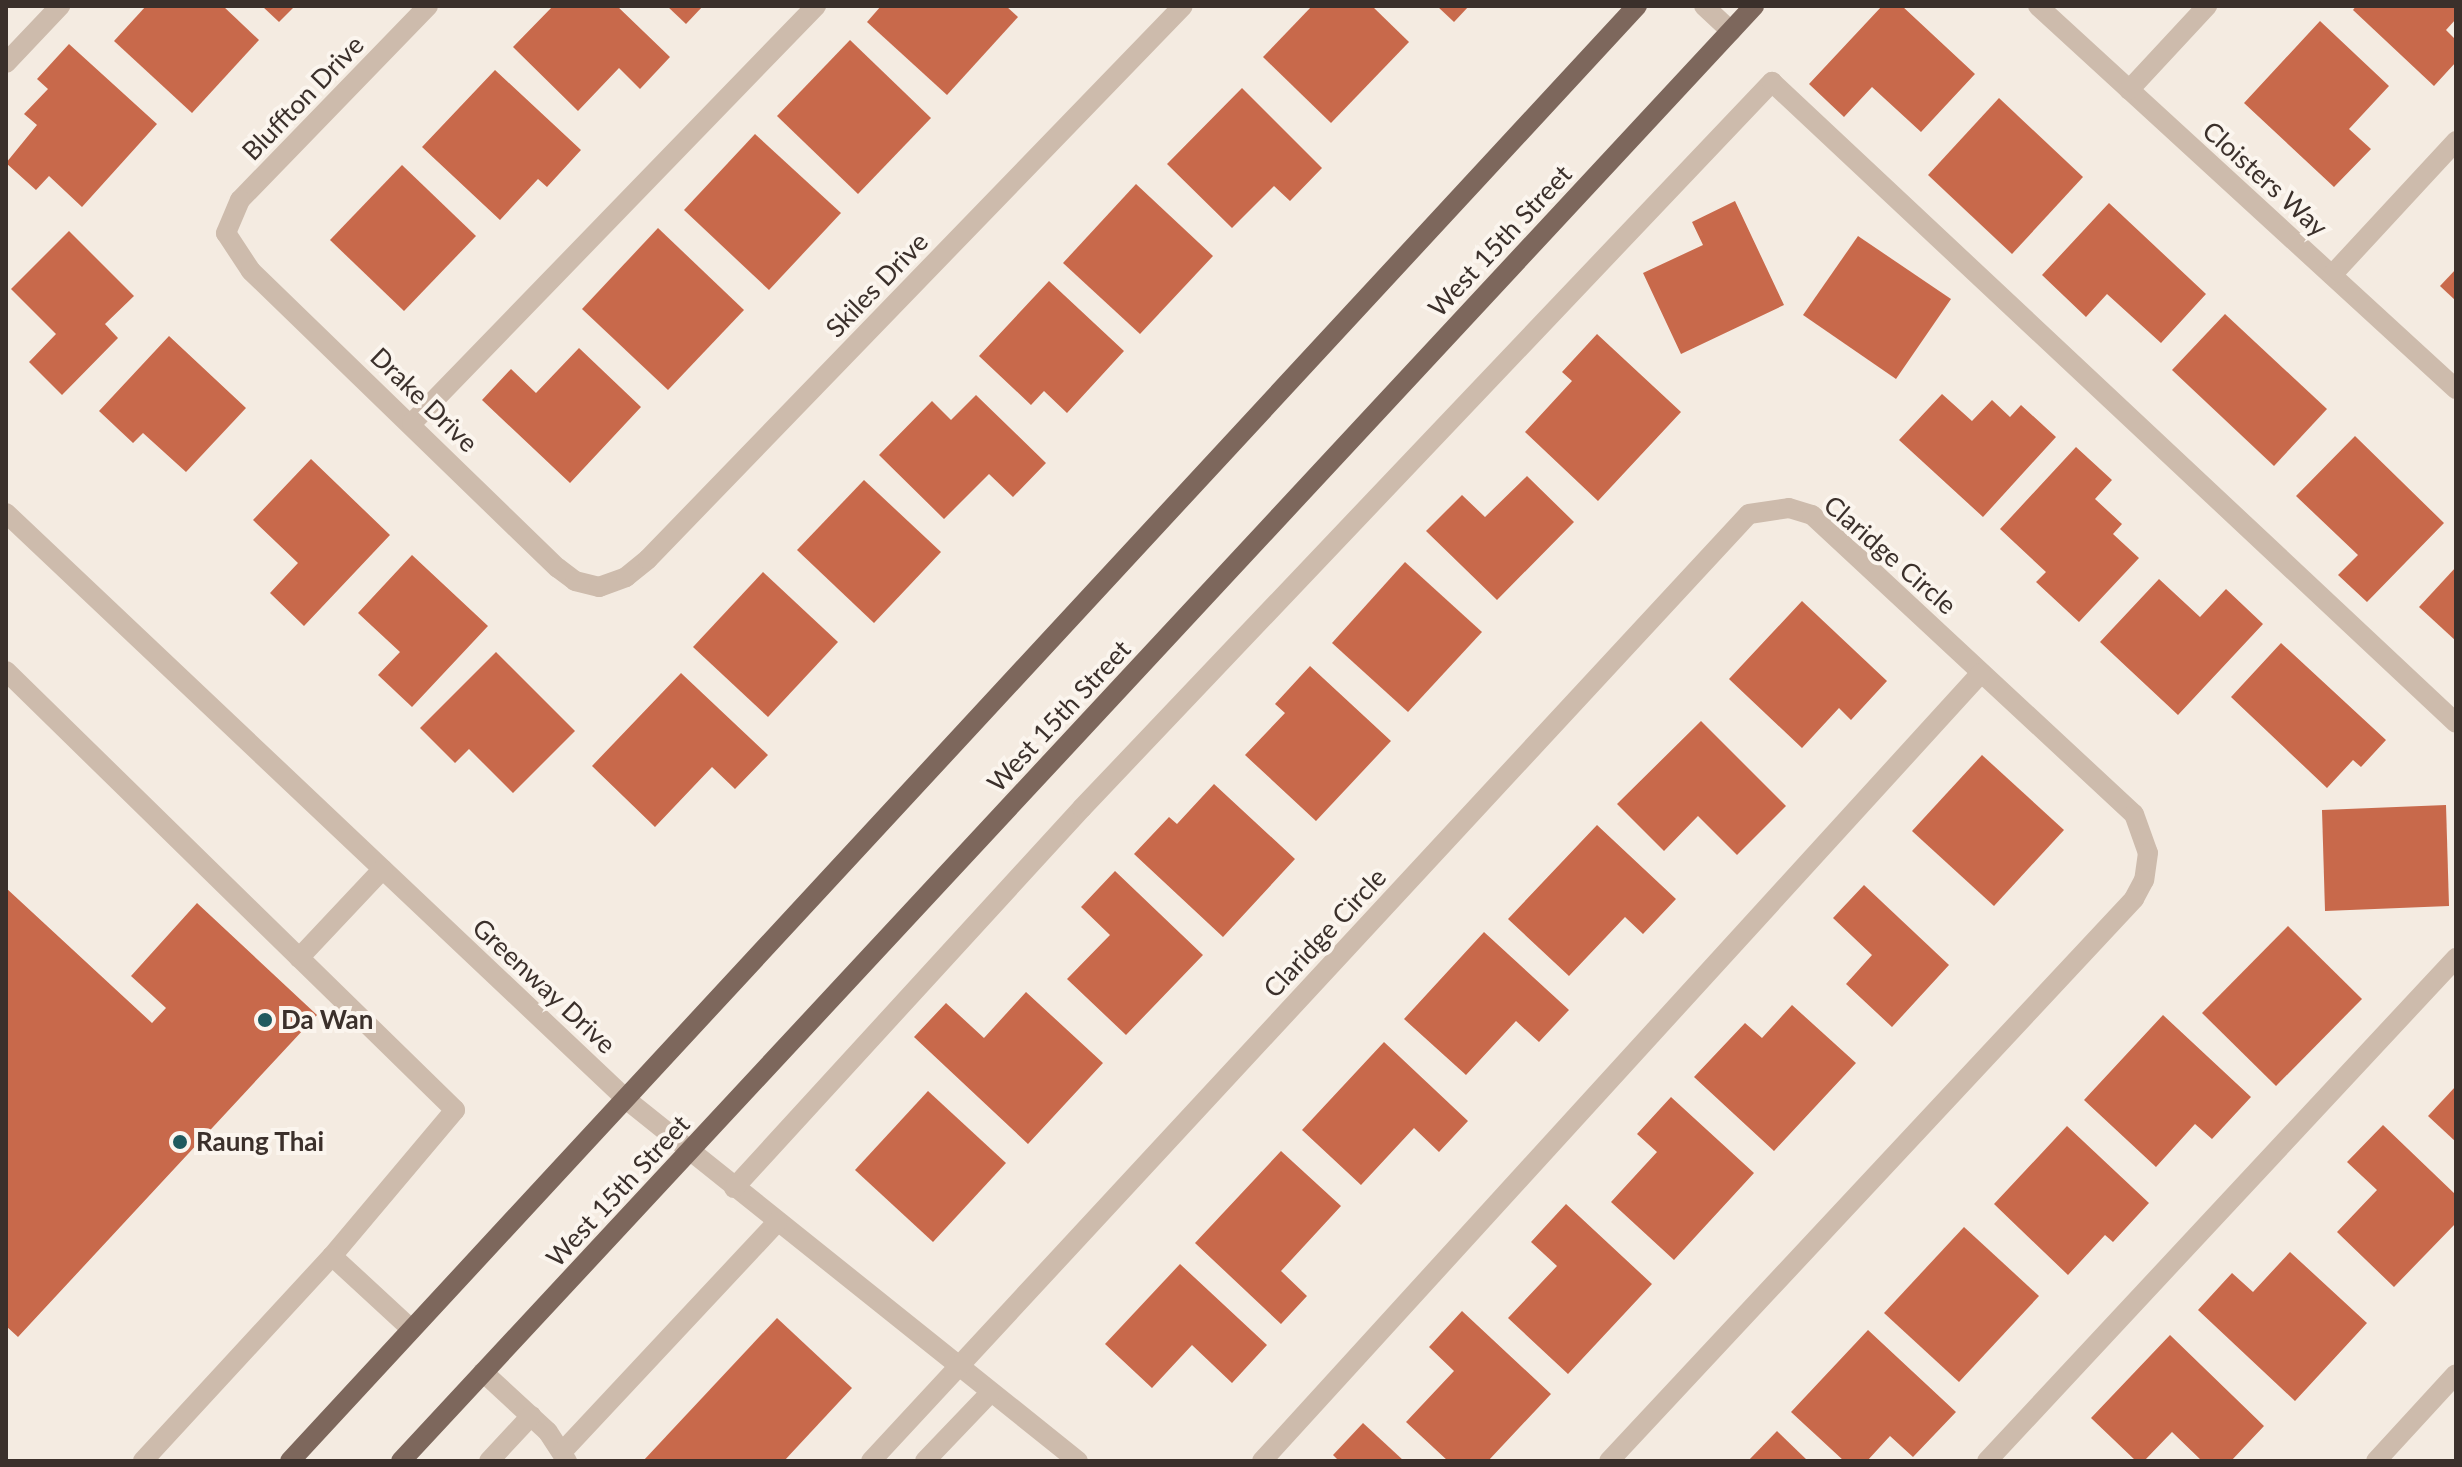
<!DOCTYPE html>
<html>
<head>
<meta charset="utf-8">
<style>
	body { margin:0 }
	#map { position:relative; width:2462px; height:1467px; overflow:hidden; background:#f4ebe1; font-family:Lato,sans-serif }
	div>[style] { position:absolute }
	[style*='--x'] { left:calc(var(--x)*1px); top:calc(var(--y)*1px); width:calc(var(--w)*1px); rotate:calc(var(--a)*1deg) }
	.building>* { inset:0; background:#c8694b }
	.minor>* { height:20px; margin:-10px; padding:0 10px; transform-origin:10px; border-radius:10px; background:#cdbbac }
	.major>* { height:20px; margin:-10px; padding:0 10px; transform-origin:10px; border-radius:10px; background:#7d675c }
	.dots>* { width:22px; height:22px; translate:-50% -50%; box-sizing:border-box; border:4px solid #fbf5ee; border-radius:50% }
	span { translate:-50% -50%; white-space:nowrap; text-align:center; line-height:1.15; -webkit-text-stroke:8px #fbf5ee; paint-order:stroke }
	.street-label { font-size:26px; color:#3b302b }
	.poi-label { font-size:26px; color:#3b302b; font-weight:700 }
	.left { translate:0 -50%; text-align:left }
	.frame { position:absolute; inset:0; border:8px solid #3b302b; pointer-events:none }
</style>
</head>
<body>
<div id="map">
	<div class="building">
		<div style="clip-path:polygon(146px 6px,223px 6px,259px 40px,192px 113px,114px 41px)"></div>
		<div style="clip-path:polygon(262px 6px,295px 6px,279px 22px)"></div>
		<div style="clip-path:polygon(553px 6px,617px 6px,670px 57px,640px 89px,619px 68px,578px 111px,513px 47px)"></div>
		<div style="clip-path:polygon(667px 6px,703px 6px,686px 24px)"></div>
		<div style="clip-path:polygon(881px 6px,1006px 6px,1018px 17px,947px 95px,867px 22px)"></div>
		<div style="clip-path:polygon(1312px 6px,1372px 6px,1409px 42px,1331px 123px,1263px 57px)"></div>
		<div style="clip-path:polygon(1437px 6px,1469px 6px,1454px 22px)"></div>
		<div style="clip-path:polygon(1882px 6px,1902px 6px,1975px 74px,1921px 132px,1872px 87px,1844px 117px,1809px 84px)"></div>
		<div style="clip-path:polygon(2356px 6px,2456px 6px,2456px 19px,2446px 30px,2456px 40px,2456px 62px,2434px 86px,2353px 10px)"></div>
		<div style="clip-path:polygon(2320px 21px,2389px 86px,2349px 129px,2371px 149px,2334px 187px,2244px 103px)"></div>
		<div style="clip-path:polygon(850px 40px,931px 118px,858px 194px,777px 116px)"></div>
		<div style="clip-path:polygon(69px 44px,157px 124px,82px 207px,49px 176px,36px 190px,6px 163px,37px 125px,24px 114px,48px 89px,37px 79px)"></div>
		<div style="clip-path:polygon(495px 70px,581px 150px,547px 187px,538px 179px,500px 220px,422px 147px)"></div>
		<div style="clip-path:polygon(1242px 88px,1322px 168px,1290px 201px,1274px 186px,1232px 228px,1167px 164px)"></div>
		<div style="clip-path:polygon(1999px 98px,2083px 177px,2012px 254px,1928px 175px)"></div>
		<div style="clip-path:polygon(755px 134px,841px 213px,769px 290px,684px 210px)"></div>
		<div style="clip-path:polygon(402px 165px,476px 236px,404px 311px,330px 240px)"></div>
		<div style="clip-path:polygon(1136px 184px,1213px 256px,1140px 334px,1063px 263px)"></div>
		<div style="clip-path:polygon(1735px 201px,1784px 305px,1681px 354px,1643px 273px,1703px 245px,1692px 222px)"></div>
		<div style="clip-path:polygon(2109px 203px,2206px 294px,2161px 343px,2107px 294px,2086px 317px,2042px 275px)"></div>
		<div style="clip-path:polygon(658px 228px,744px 310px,668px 390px,582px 309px)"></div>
		<div style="clip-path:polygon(69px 231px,134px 296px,105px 324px,118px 338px,62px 395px,29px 362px,56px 334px,11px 289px)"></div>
		<div style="clip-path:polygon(1858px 236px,1951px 299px,1896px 379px,1803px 315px)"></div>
		<div style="clip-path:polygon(2456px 269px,2456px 301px,2440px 286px)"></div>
		<div style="clip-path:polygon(1049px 281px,1124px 351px,1067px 413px,1044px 391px,1031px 405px,979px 356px)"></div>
		<div style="clip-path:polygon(2225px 314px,2327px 409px,2274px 466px,2172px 370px)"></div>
		<div style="clip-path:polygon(1597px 334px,1681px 412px,1598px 501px,1525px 432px,1572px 381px,1562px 372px)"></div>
		<div style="clip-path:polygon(169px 336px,246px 408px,186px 472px,143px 433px,133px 443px,99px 411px)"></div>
		<div style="clip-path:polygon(579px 348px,641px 407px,570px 483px,482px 400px,511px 369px,536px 393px)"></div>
		<div style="clip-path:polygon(1942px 394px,1972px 421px,1992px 400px,2010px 417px,2021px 405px,2056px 437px,1983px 517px,1899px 440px)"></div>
		<div style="clip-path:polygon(976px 395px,1046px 463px,1013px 497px,989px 474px,944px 519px,879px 455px,932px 401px,951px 420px)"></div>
		<div style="clip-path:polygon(2355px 436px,2444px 523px,2367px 602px,2338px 575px,2358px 555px,2296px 496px)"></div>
		<div style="clip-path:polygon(2076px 447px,2112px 480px,2095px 499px,2122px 524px,2113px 534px,2139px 558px,2079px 622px,2036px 582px,2046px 572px,2000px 529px)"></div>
		<div style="clip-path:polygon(311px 459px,390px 535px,304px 626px,270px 593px,298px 563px,253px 520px)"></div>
		<div style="clip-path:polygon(1527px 476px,1574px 522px,1497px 600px,1426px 531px,1462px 495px,1485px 517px)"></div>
		<div style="clip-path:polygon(864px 480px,941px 552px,874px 623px,797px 550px)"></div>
		<div style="clip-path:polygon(412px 555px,488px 626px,412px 707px,378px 675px,400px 652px,358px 613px)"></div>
		<div style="clip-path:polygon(1405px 562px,1482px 632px,1408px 712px,1332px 643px)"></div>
		<div style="clip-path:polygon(2456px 567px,2456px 641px,2419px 607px)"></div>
		<div style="clip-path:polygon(763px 572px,838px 642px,768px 717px,693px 647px)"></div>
		<div style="clip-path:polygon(2159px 579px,2200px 617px,2226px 589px,2263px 624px,2178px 715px,2100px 642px)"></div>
		<div style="clip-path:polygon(1802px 601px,1887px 681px,1851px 720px,1839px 708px,1802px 748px,1729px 679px)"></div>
		<div style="clip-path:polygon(2281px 643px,2386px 740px,2361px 767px,2353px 760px,2327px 788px,2231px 697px)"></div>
		<div style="clip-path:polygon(496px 652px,575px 731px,513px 793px,469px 749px,455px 763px,420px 728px)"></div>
		<div style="clip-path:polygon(1310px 666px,1391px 741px,1316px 821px,1245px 755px,1285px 713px,1275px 704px)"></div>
		<div style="clip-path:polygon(681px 673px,768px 755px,735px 789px,712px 767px,655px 827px,592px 766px)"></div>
		<div style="clip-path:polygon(1701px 721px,1786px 806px,1737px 855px,1698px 816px,1664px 851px,1617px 804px)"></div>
		<div style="clip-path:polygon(1982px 755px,2064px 830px,1994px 906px,1912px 831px)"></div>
		<div style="clip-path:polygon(1214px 784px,1295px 859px,1223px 937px,1134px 854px,1169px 817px,1177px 824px)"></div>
		<div style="clip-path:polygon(2446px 805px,2449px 906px,2325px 911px,2322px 810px)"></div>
		<div style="clip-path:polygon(1597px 825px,1676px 899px,1643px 934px,1625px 917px,1569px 976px,1508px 919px)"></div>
		<div style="clip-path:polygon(1115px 871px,1203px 955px,1126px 1035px,1067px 979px,1110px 935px,1081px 907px)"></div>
		<div style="clip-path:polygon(1864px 885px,1949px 965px,1892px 1027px,1846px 984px,1872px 955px,1833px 918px)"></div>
		<div style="clip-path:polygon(6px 888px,152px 1023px,166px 1008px,131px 976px,197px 903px,317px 1015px,18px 1337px,6px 1326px)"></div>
		<div style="clip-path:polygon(2288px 926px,2362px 999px,2276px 1086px,2202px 1013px)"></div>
		<div style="clip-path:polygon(1484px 932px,1569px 1010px,1539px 1042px,1516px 1021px,1466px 1075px,1404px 1019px)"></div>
		<div style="clip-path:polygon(1026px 992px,1103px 1063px,1028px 1144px,914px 1037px,946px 1003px,984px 1038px)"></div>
		<div style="clip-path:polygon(1792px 1005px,1856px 1063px,1774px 1151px,1694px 1077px,1745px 1023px,1762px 1038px)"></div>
		<div style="clip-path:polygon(2163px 1015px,2251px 1097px,2212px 1139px,2195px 1124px,2156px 1167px,2084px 1100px)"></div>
		<div style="clip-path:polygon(1384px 1042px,1468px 1121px,1439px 1152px,1414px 1128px,1361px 1185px,1302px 1130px)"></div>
		<div style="clip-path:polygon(2456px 1086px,2456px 1142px,2428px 1116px)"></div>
		<div style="clip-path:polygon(928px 1091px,1006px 1163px,933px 1242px,855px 1170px)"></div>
		<div style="clip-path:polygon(1671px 1097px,1754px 1173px,1674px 1260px,1611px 1202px,1657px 1152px,1637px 1134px)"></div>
		<div style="clip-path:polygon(2383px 1125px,2456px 1195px,2456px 1223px,2394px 1287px,2337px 1232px,2377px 1190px,2347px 1162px)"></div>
		<div style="clip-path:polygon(2067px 1126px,2149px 1203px,2113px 1242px,2105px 1235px,2068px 1275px,1994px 1204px)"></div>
		<div style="clip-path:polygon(1281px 1151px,1341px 1206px,1281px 1271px,1307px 1296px,1281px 1324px,1195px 1243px)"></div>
		<div style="clip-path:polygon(1566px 1204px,1652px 1284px,1568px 1374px,1508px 1318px,1557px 1266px,1531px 1242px)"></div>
		<div style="clip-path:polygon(1964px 1227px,2039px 1296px,1959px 1382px,1884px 1313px)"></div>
		<div style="clip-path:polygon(2290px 1252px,2367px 1323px,2295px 1401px,2198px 1310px,2232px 1273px,2253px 1292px)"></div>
		<div style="clip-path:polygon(1180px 1264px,1267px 1345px,1232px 1383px,1192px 1345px,1152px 1388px,1105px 1344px)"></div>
		<div style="clip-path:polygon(1462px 1311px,1551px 1394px,1488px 1461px,1448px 1461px,1406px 1422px,1454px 1371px,1429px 1347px)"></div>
		<div style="clip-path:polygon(777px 1318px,852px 1388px,784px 1461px,643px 1461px)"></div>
		<div style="clip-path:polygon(1868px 1330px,1956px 1412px,1913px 1457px,1890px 1436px,1867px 1461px,1844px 1461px,1791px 1412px)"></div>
		<div style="clip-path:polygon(2170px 1335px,2264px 1426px,2231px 1461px,2202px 1461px,2172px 1432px,2144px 1461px,2136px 1461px,2091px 1418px)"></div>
		<div style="clip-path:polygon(1363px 1423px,1404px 1461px,1339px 1461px,1333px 1455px)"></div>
		<div style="clip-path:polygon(1777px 1431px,1808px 1461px,1748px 1461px)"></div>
	</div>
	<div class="minor">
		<div style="--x:428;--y:6;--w:270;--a:134.1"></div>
		<div style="--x:240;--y:200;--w:36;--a:113"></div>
		<div style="--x:226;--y:233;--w:45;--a:56.7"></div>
		<div style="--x:251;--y:271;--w:427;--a:44.1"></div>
		<div style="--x:558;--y:568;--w:21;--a:37"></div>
		<div style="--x:575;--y:581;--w:25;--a:14"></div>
		<div style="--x:599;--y:587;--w:29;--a:-20"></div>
		<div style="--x:626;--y:577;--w:28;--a:-39"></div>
		<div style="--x:648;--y:559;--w:769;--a:-45.95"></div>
		<div style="--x:1704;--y:6;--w:37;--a:43"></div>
		<div style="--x:2038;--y:6;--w:567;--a:42.5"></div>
		<div style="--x:6;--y:63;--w:79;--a:-46.5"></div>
		<div style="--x:2129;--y:90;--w:115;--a:-47.1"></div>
		<div style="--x:2332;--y:275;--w:183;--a:-47.2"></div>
		<div style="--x:412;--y:423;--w:581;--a:-45.91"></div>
		<div style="--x:6;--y:513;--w:855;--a:43.39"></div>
		<div style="--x:627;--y:1100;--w:578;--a:38.68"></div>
		<div style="--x:6;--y:671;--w:628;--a:44.35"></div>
		<div style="--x:455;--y:1110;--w:191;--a:130.1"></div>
		<div style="--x:332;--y:1256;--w:279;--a:132.7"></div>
		<div style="--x:299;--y:958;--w:122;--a:-46.7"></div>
		<div style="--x:734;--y:1188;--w:515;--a:-47.52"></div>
		<div style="--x:1082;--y:808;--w:1002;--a:-46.46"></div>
		<div style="--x:1772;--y:82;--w:937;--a:43.14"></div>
		<div style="--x:332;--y:1256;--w:108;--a:42.7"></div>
		<div style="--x:483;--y:1372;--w:88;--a:42.7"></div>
		<div style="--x:548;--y:1432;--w:35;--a:57"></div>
		<div style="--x:562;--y:1452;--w:315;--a:-46.9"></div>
		<div style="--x:489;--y:1461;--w:62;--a:-47"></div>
		<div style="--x:871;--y:1461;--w:1291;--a:-47.17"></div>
		<div style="--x:1749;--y:514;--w:40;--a:-8.5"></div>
		<div style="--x:1789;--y:508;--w:24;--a:17"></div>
		<div style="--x:1812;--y:515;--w:439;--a:42.9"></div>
		<div style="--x:2134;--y:814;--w:41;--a:70.3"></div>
		<div style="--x:2148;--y:853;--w:27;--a:98"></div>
		<div style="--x:2144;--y:880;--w:21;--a:118"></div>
		<div style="--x:2134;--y:899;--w:769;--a:133.05"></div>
		<div style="--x:925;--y:1461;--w:95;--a:-46.3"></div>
		<div style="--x:1262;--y:1461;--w:1067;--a:-47.62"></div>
		<div style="--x:1987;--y:1461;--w:688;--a:-47"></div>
		<div style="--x:2376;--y:1461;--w:118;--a:-47.4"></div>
	</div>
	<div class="major">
		<div style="--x:290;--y:1461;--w:1983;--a:-47.21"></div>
		<div style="--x:401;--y:1461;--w:1987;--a:-47.08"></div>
	</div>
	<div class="dots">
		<div style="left:265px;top:1020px;background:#1f5a5e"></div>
		<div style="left:180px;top:1142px;background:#1f5a5e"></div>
	</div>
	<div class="street-label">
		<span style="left:303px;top:98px;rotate:-46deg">Bluffton Drive</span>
		<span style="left:2265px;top:179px;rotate:42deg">Cloisters Way</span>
		<span style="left:1500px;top:241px;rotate:-47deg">West 15th Street</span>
		<span style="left:877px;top:285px;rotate:-46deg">Skiles Drive</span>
		<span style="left:424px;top:400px;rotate:44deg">Drake Drive</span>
		<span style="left:1890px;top:555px;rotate:41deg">Claridge Circle</span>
		<span style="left:1059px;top:716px;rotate:-47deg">West 15th Street</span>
		<span style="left:1325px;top:933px;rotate:-47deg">Claridge Circle</span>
		<span style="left:544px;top:986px;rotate:43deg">Greenway Drive</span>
		<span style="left:618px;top:1191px;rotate:-47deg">West 15th Street</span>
	</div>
	<div class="poi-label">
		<span class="left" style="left:281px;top:1020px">Da Wan</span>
		<span class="left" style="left:196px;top:1142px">Raung Thai</span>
	</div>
	<div class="frame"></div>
</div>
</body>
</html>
